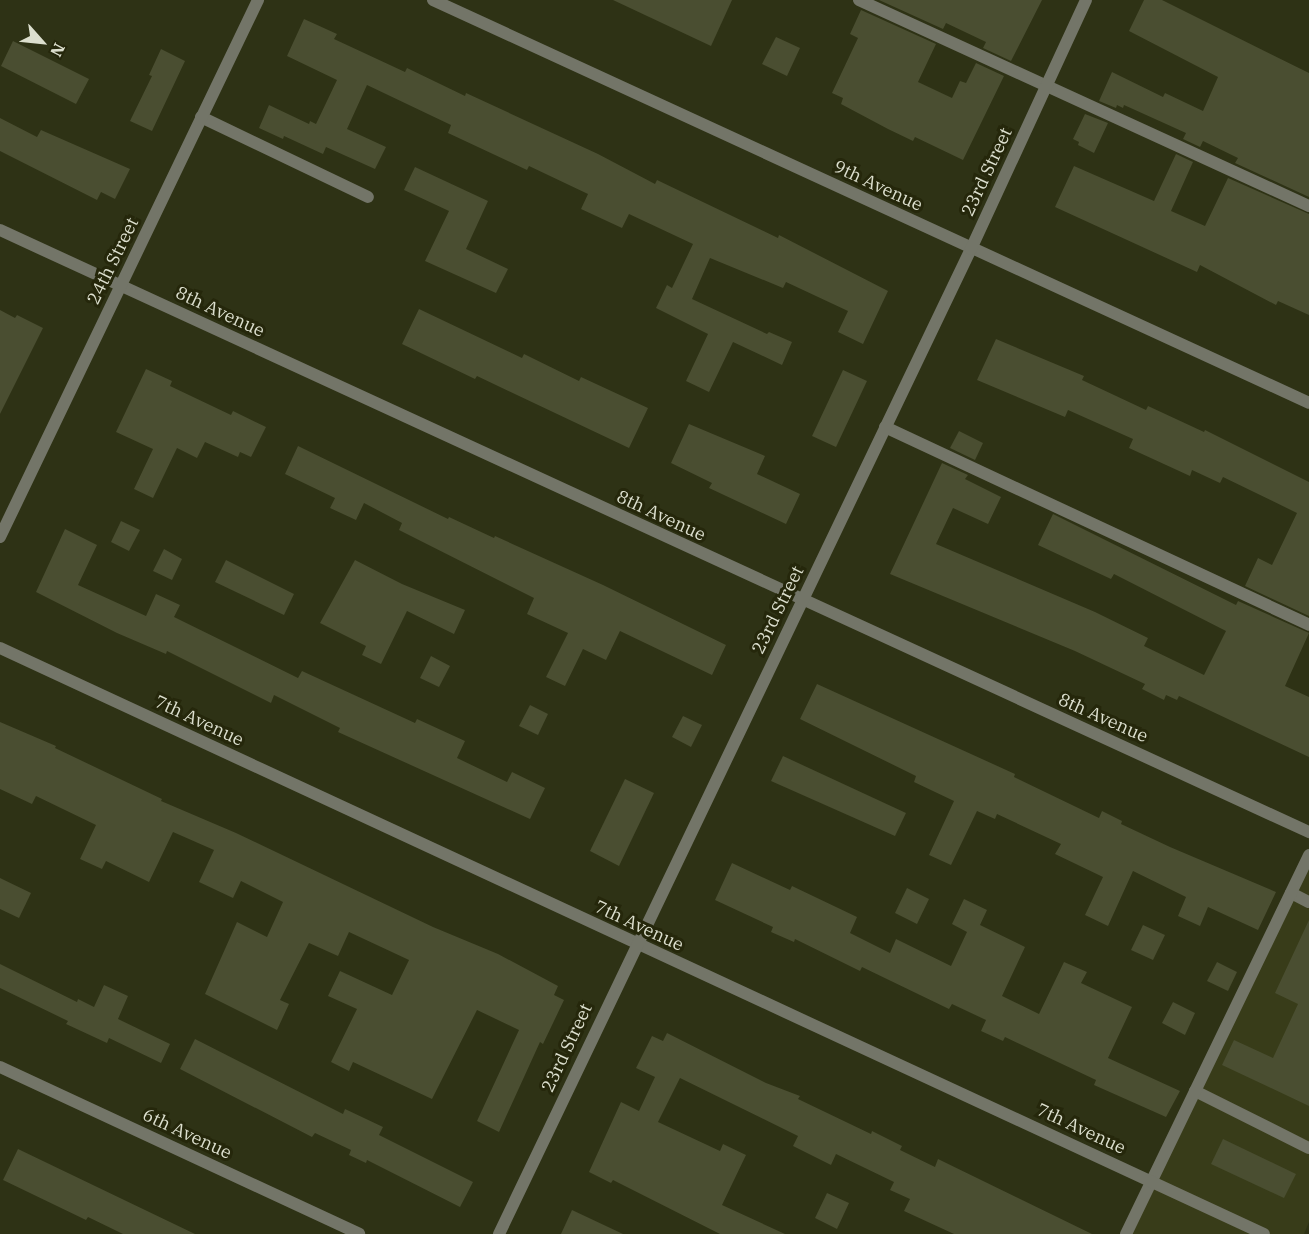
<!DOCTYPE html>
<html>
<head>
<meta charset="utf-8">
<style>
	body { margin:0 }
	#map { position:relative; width:1309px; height:1234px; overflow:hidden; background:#2e3215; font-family:"IBM Plex Serif",serif }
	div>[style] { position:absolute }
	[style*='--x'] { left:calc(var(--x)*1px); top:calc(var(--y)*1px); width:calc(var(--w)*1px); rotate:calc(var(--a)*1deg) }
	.built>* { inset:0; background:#383c19 }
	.building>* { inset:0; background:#4a4e31 }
	.lane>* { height:12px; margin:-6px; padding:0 6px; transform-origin:6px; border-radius:6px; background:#737568 }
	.street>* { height:12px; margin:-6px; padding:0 6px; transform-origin:6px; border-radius:6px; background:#737568 }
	span { translate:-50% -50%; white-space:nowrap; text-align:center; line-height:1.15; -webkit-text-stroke:6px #25270b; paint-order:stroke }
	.street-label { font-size:18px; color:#dcdfce }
	.north { position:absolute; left:12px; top:12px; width:60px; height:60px; -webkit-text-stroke:4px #25270b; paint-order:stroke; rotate:117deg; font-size:16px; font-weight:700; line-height:24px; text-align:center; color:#dcdfce }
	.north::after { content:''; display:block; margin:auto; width:21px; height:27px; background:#dcdfce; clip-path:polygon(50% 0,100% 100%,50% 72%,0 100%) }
</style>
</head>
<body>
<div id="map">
	<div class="built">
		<div style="clip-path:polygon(1309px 855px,1309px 1222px,1304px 1234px,1126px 1234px)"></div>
	</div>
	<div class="building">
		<div style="clip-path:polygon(613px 0,732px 0,711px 46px)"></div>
		<div style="clip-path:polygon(879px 0,1042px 0,1011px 61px,983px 48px,986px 42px,946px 23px,943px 29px)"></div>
		<div style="clip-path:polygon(1144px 0,1162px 0,1309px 73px,1309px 197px,1235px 163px,1238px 158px,1203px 141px,1200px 147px,1183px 139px,1186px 133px,1124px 105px,1123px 108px,1117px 105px,1116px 108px,1099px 101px,1112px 72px,1163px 97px,1165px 93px,1203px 111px,1218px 77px,1129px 31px)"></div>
		<div style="clip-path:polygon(861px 10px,936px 44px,918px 82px,952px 98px,960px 81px,966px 83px,976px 63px,1004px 76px,963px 160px,915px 137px,913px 141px,888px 129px,841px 104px,843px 98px,832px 93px,858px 38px,850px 34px)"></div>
		<div style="clip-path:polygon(304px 19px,337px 34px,334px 39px,405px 72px,407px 68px,465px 96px,466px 93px,598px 154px,655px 184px,657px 180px,778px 238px,779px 235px,888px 291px,863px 344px,838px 332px,848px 311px,786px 282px,783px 288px,710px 258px,692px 299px,767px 334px,769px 332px,792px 342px,782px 365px,733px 342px,709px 392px,686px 381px,708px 334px,656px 308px,667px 285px,672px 288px,693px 244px,629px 214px,622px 228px,581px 209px,588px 194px,529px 166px,527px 170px,448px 133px,451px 125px,367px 85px,347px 129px,386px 147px,375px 169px,326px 147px,323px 154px,284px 136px,283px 139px,259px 128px,269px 105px,309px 124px,310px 121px,316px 124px,337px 80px,287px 56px)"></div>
		<div style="clip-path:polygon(776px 37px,800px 48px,787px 76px,762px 64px)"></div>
		<div style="clip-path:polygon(13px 41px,89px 79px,76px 104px,1px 66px)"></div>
		<div style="clip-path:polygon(161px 49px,185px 61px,152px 131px,130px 121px,152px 76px,149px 75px)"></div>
		<div style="clip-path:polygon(1085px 114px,1108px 123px,1094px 153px,1078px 145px,1079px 142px,1073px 139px)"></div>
		<div style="clip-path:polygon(0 118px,37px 137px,41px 130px,130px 169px,115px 199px,101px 192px,97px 200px,0 151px)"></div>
		<div style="clip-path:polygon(1176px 154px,1193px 162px,1171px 211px,1205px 226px,1228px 178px,1309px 214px,1309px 315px,1278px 301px,1276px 305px,1200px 265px,1197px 272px,1055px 207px,1074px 166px,1154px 201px)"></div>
		<div style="clip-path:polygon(415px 167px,488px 201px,466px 249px,508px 269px,496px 293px,425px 261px,449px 211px,404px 190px)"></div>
		<div style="clip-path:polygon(419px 309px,522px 358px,524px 354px,579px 381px,581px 377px,648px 408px,629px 448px,477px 376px,475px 379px,402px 344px)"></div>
		<div style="clip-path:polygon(0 310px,15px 318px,17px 315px,43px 328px,0 414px)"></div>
		<div style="clip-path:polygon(996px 339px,1084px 376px,1082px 380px,1146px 410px,1148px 406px,1204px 432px,1205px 430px,1309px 482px,1309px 616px,1245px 586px,1258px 558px,1272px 565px,1297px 513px,1223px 477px,1220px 483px,1192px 470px,1190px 476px,1129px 448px,1133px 439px,1068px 410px,1065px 417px,977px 380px)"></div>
		<div style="clip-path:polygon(146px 369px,172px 381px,170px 386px,231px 415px,233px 411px,266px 427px,251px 457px,240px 452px,238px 457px,205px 442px,197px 458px,177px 448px,153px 498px,134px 489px,153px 449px,116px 432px)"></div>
		<div style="clip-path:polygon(843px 370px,867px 381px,836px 447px,812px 436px)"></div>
		<div style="clip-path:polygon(689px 424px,765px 456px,757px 474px,800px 494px,786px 524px,709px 488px,712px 483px,671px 463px)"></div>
		<div style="clip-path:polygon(959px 431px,983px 443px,975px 460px,950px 448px)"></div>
		<div style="clip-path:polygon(298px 446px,448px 519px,449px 517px,494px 538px,495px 536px,603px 585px,726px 645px,712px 675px,620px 631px,606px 660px,583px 649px,565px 686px,546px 677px,568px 633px,527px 614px,534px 598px,399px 530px,402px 523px,364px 503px,356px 520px,330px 508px,335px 498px,285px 474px)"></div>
		<div style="clip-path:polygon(942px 463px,968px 475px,965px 479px,1001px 497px,988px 524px,953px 508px,936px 544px,1095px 612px,1148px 638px,1144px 646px,1204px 675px,1226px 631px,1114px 574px,1111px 579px,1038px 545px,1053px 514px,1236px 605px,1238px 601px,1309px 633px,1285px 686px,1309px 697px,1309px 757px,1179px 696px,1177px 700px,1166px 695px,1164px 700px,1142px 689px,1145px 684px,1075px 651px,890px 574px)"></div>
		<div style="clip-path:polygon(121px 521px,140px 530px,129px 551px,111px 542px)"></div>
		<div style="clip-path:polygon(65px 529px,97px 545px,78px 585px,146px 616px,156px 594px,180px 605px,174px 617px,298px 678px,302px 671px,415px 723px,417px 719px,465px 741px,457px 758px,507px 782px,512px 772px,545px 788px,530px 819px,338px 732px,340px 728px,274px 695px,271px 703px,167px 651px,166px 654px,117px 633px,36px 592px)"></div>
		<div style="clip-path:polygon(164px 549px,182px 559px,172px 580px,153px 571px)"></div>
		<div style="clip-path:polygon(226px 560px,294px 594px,284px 615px,215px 582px)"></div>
		<div style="clip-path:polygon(355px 560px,402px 584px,465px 610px,454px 634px,407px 611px,381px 664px,362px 655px,366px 646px,320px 623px)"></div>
		<div style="clip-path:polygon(431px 656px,450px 666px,439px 687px,420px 678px)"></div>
		<div style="clip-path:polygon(817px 684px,1015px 774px,1014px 777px,1099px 818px,1102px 811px,1122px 821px,1121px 824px,1170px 847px,1276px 892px,1258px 930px,1208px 907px,1200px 926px,1178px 916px,1186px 897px,1133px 871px,1108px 926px,1085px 915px,1103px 877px,1055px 854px,1061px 844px,997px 814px,995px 819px,977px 811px,951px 865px,929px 855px,954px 801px,914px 782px,916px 776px,800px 719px)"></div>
		<div style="clip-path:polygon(530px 705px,548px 714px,538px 735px,519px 726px)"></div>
		<div style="clip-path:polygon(683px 716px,702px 725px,691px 747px,672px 737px)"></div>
		<div style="clip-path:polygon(0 722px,56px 746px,55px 748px,162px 799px,161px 801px,236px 833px,433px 927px,498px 954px,558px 986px,554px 995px,564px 1000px,543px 1044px,540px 1042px,499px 1132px,477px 1121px,519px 1030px,477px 1010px,432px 1099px,353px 1062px,349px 1071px,331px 1062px,357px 1009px,328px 996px,340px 971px,392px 995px,409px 960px,349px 932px,338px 956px,309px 943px,280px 1000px,289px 1004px,277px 1030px,205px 994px,237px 922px,267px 937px,283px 902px,241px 881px,233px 898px,199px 882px,214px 850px,173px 832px,149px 882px,106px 861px,102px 869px,80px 859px,96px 825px,36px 796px,32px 804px,0 789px)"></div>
		<div style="clip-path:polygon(783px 756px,906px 813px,895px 836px,771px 781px)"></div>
		<div style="clip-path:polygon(625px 779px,654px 793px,619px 866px,590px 851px)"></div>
		<div style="clip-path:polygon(732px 863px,790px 890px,792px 886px,857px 917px,850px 933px,890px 953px,896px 939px,951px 966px,967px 932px,952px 924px,964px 899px,987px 910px,980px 925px,1025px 947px,1002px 996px,1039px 1014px,1064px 962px,1087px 972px,1081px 983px,1132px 1007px,1108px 1058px,1180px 1091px,1166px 1117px,1094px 1085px,1096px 1080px,1005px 1037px,1003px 1041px,981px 1031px,986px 1020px,952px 1004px,949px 1009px,862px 967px,860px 971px,795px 939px,794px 942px,771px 932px,773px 927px,715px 900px)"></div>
		<div style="clip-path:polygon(0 878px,31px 893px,19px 918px,0 909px)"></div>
		<div style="clip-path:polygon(907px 888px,929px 899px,917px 924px,895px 913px)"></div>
		<div style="clip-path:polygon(1309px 920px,1309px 1106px,1222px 1065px,1234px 1040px,1273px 1058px,1298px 1004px,1275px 993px)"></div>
		<div style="clip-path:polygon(1143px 925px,1165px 935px,1153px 960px,1131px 950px)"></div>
		<div style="clip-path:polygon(1217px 962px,1237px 972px,1228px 991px,1207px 981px)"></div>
		<div style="clip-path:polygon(0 964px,77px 1002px,78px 999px,94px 1007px,104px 985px,128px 996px,118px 1019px,170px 1044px,161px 1063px,109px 1038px,107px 1043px,66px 1024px,68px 1021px,0 988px)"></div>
		<div style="clip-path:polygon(1173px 1002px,1195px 1013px,1185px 1035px,1162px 1023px)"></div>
		<div style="clip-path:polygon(667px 1033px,766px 1083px,800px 1096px,798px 1099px,871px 1134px,872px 1131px,902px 1146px,900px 1150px,935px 1167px,938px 1159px,1092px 1234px,954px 1234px,904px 1211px,910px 1199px,890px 1190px,894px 1182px,836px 1154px,831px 1165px,793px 1146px,798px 1136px,680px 1078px,658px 1122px,720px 1151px,723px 1144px,746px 1155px,722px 1205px,785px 1234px,720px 1234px,613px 1180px,611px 1183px,589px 1172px,621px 1102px,639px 1111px,655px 1077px,636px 1068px,652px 1036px,663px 1041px)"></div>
		<div style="clip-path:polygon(195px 1039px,343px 1114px,345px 1109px,383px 1127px,379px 1135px,473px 1182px,460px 1207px,367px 1160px,366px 1163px,349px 1155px,351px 1150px,315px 1133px,312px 1137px,180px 1069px)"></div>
		<div style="clip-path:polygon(1223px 1139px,1296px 1174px,1284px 1198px,1211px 1164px)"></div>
		<div style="clip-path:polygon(18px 1149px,120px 1198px,195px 1234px,123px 1234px,88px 1217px,86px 1220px,3px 1180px)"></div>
		<div style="clip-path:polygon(827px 1193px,849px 1203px,837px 1229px,815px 1218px)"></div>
		<div style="clip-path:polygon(572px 1210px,623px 1234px,561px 1234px)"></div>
	</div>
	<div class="lane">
		<div style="--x:859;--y:0;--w:495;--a:24.6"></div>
		<div style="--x:201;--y:117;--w:185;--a:25.6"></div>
		<div style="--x:885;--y:427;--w:468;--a:25"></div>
		<div style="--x:1291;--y:893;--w:20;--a:27"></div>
		<div style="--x:1195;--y:1091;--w:127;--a:26.6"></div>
		<div style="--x:1126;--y:1234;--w:421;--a:-64.2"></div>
	</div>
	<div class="street">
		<div style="--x:433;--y:0;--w:964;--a:24.7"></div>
		<div style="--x:0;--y:230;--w:1441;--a:24.7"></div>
		<div style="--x:0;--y:537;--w:596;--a:-64.34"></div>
		<div style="--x:0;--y:648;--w:1393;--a:24.87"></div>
		<div style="--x:0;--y:1067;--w:396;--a:24.9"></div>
		<div style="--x:499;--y:1234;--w:1092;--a:-64.4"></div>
		<div style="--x:971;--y:249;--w:274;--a:-65.2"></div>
	</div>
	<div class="street-label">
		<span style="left:987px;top:172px;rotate:-65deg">23rd Street</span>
		<span style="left:878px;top:186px;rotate:25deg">9th Avenue</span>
		<span style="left:113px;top:261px;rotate:-64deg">24th Street</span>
		<span style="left:220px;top:312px;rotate:25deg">8th Avenue</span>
		<span style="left:661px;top:516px;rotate:25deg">8th Avenue</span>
		<span style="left:778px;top:610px;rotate:-64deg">23rd Street</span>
		<span style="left:1103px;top:718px;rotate:24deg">8th Avenue</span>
		<span style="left:199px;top:721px;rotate:25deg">7th Avenue</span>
		<span style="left:639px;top:926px;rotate:25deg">7th Avenue</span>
		<span style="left:567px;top:1048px;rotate:-65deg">23rd Street</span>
		<span style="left:1081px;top:1129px;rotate:25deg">7th Avenue</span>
		<span style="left:187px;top:1134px;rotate:25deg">6th Avenue</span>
	</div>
	<div class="north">N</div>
</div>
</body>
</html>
